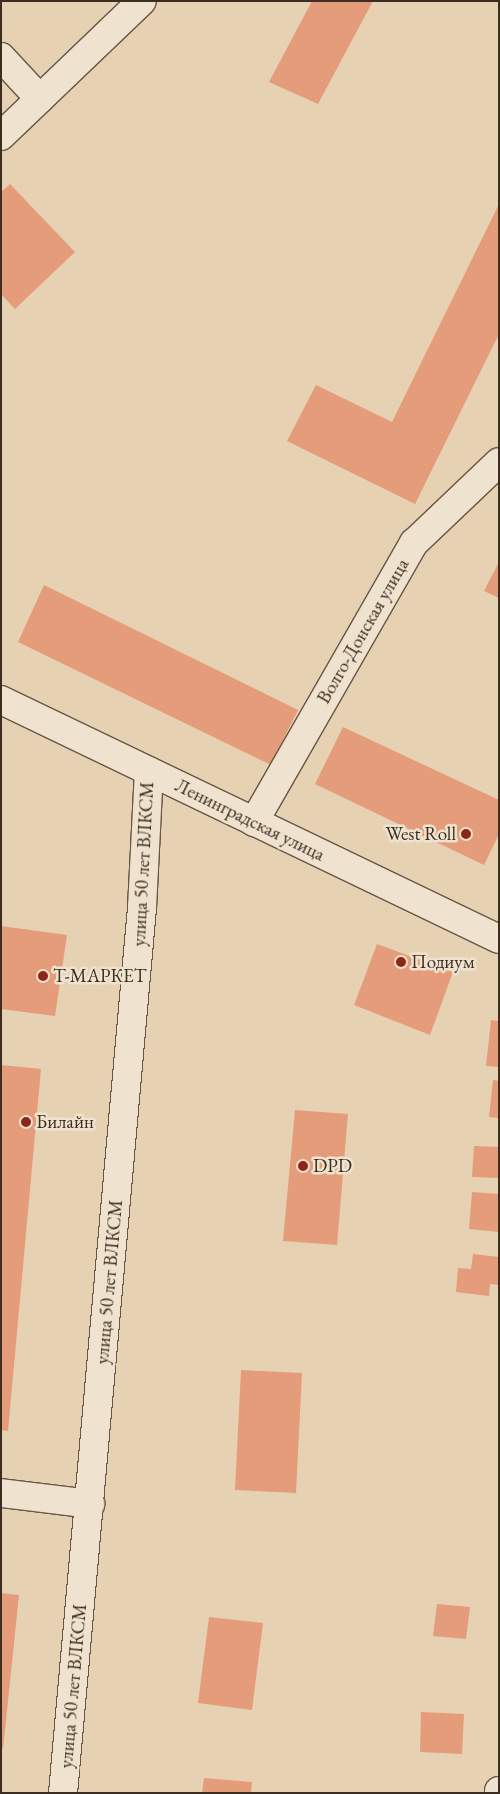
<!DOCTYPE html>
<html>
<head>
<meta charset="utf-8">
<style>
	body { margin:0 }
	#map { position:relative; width:500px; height:1794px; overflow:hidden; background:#e6d2b3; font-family:"EB Garamond",serif }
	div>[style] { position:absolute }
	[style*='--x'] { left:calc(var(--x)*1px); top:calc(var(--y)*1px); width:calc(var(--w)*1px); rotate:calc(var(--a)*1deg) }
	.building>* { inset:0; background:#e49c7a }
	.roads { filter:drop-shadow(1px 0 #675646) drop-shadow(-1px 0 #675646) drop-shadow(0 1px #675646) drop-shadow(0 -1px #675646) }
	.street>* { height:28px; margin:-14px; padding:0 14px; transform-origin:14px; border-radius:14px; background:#efe2ce }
	.secondary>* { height:28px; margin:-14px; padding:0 14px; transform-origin:14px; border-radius:14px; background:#efe2ce }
	.dots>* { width:14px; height:14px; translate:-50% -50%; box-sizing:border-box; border:2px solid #efe2ce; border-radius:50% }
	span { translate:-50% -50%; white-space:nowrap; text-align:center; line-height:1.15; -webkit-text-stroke:5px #efe2ce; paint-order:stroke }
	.street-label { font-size:19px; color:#3d2d21 }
	.poi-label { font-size:19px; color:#3d2d21 }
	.right { translate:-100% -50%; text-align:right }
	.left { translate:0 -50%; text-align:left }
	.frame { position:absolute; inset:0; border:2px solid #3d2d21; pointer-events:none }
</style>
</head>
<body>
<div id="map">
	<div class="building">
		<div style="clip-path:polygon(312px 1px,373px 1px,318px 104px,269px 82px)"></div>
		<div style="clip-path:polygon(10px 184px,75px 252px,15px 309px,1px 294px,1px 192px)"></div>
		<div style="clip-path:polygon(499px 204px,499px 334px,415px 504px,287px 441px,316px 385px,392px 422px)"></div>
		<div style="clip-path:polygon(499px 562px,499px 598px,484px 591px)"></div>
		<div style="clip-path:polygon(44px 585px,298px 710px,271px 765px,18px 642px)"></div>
		<div style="clip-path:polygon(343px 727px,499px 800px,499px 834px,484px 865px,315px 784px)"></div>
		<div style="clip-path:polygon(1px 926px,67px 935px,55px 1016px,1px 1009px)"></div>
		<div style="clip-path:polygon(377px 944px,453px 972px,430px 1035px,354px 1005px)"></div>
		<div style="clip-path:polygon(491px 1020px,499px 1021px,499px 1067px,486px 1066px)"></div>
		<div style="clip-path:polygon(1px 1065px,41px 1069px,8px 1431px,1px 1430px)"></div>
		<div style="clip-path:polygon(493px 1080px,499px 1081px,499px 1118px,489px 1117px)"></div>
		<div style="clip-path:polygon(295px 1110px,348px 1114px,337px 1245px,283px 1241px)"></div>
		<div style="clip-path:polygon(474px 1146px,499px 1147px,499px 1178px,472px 1177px)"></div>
		<div style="clip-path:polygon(472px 1192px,499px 1194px,499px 1232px,469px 1229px)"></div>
		<div style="clip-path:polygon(473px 1254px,499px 1257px,499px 1285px,490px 1284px,489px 1296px,456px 1292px,458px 1268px,471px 1269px)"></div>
		<div style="clip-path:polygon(241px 1370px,302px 1373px,296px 1493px,235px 1490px)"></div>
		<div style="clip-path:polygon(1px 1593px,19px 1595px,3px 1749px,1px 1749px)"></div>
		<div style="clip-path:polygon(437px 1604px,470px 1607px,466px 1639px,433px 1636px)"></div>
		<div style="clip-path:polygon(209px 1617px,263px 1623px,252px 1710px,198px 1703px)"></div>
		<div style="clip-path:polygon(421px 1712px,464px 1714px,462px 1754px,420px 1752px)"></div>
		<div style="clip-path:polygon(204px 1778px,252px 1782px,251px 1793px,202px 1793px)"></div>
	</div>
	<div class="roads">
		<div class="street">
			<div style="--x:1;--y:57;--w:57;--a:47.1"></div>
			<div style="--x:254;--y:822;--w:322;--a:-60.2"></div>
			<div style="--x:414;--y:543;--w:117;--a:-43.6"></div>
			<div style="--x:1;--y:1493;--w:90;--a:7"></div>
			<div style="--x:63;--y:1793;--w:889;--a:-84.9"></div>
			<div style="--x:142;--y:908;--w:137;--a:-87.1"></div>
			<div style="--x:499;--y:1793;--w:2;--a:-90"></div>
		</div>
		<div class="secondary">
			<div style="--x:1;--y:136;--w:195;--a:-43.8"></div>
			<div style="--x:1;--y:700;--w:552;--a:25.64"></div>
		</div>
	</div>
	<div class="dots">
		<div style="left:466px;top:834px;background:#8f2418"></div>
		<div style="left:401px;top:962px;background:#8f2418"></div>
		<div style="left:43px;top:976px;background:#8f2418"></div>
		<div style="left:26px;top:1122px;background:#8f2418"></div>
		<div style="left:303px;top:1166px;background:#8f2418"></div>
	</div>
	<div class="street-label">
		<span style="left:363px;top:631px;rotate:-60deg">Волго-Донская улица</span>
		<span style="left:250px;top:820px;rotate:26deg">Ленинградская улица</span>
		<span style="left:143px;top:864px;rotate:-87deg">улица 50 лет ВЛКСМ</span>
		<span style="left:109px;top:1282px;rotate:-85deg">улица 50 лет ВЛКСМ</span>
		<span style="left:73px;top:1686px;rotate:-85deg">улица 50 лет ВЛКСМ</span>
	</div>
	<div class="poi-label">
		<span class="right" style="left:456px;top:834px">West Roll</span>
		<span class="left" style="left:411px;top:962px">Подиум</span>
		<span class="left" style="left:53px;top:976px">Т-МАРКЕТ</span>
		<span class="left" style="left:36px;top:1122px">Билайн</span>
		<span class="left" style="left:313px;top:1166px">DPD</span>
	</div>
	<div class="frame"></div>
</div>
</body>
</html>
